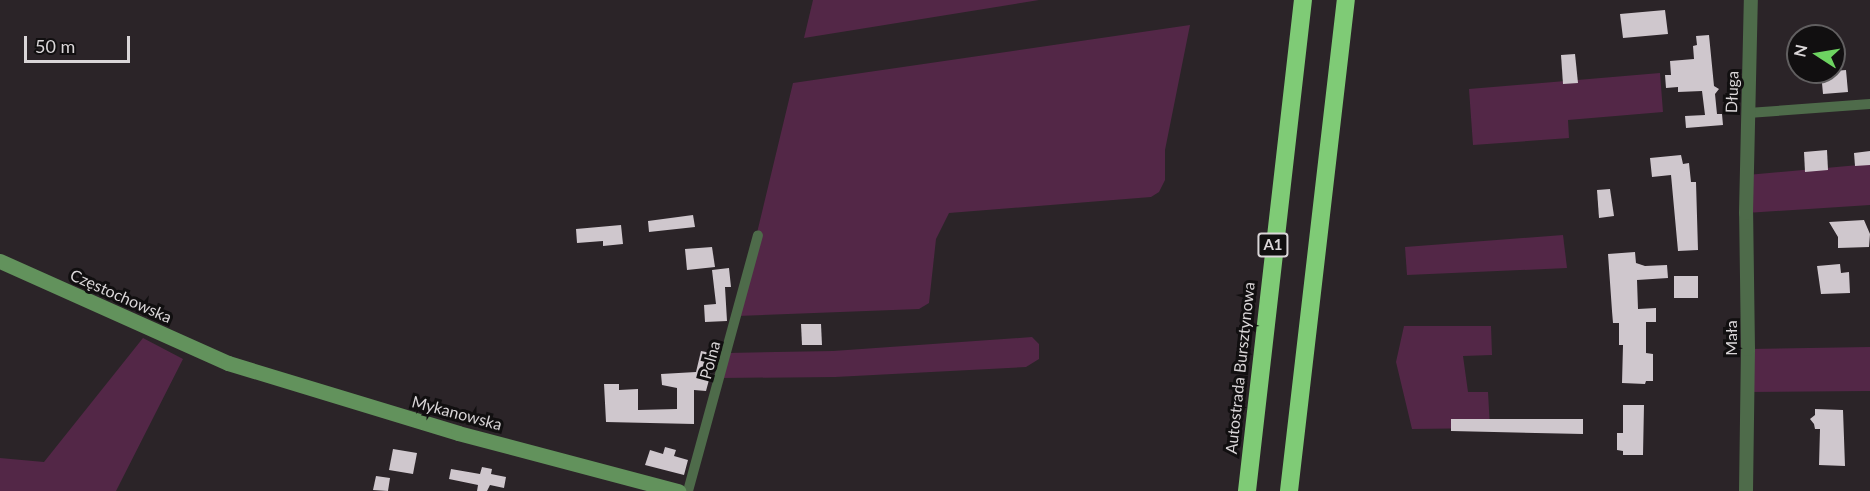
<!DOCTYPE html>
<html>
<head>
<meta charset="utf-8">
<style>
	body { margin:0 }
	#map { position:relative; width:1870px; height:491px; overflow:hidden; background:#2b2428; font-family:Lato,sans-serif }
	div>[style] { position:absolute }
	[style*='--x'] { left:calc(var(--x)*1px); top:calc(var(--y)*1px); width:calc(var(--w)*1px); rotate:calc(var(--a)*1deg) }
	.green>* { inset:0; background:#532747 }
	.building>* { inset:0; background:#cfc7cd }
	.minor>* { height:10px; margin:-5px; padding:0 5px; transform-origin:5px; border-radius:5px; background:#4e6b4a }
	.tertiary>* { height:14px; margin:-7px; padding:0 7px; transform-origin:7px; border-radius:7px; background:#4e6b4a }
	.secondary>* { height:15px; margin:-7.5px; padding:0 7.5px; transform-origin:7.5px; border-radius:7.5px; background:#62925c }
	.motorway>* { height:18px; margin:-9px; padding:0 9px; transform-origin:9px; border-radius:9px; background:#7fcb76 }
	span { translate:-50% -50%; white-space:nowrap; text-align:center; line-height:1.15; -webkit-text-stroke:6px #110f10; paint-order:stroke }
	.shield-label span { padding:2px 4px; background:#110f10; border:2px solid; border-radius:4px; -webkit-text-stroke-width:0 }
	.shield-label { font-size:15px; color:#dad6d8; font-weight:700 }
	.street-label { font-size:16px; color:#dad6d8 }
	.north { position:absolute; left:1786px; top:24px; width:60px; height:60px; box-sizing:border-box; background:#110f10; border:2px solid #615f60; border-radius:50%; rotate:282deg; font-size:16px; font-weight:700; line-height:24px; text-align:center; color:#dad6d8 }
	.north::after { content:''; display:block; margin:auto; width:21px; height:27px; background:#6dd361; clip-path:polygon(50% 0,100% 100%,50% 72%,0 100%) }
	.scale { position:absolute; left:24px; top:36px; width:106px; height:27px; box-sizing:border-box; border:3px solid #dad6d8; border-top:0; padding-left:8px; font-size:18px; line-height:21px; white-space:nowrap; color:#dad6d8; -webkit-text-stroke:4px #110f10; paint-order:stroke }
</style>
</head>
<body>
<div id="map">
	<div class="green">
		<div style="clip-path:polygon(813px 0,1039px 0,804px 38px)"></div>
		<div style="clip-path:polygon(1190px 25px,1165px 150px,1165px 180px,1159px 192px,1151px 197px,949px 213px,936px 239px,929px 303px,919px 309px,737px 316px,793px 83px)"></div>
		<div style="clip-path:polygon(1660px 73px,1663px 112px,1568px 120px,1569px 138px,1473px 145px,1469px 89px)"></div>
		<div style="clip-path:polygon(1870px 164px,1870px 205px,1746px 213px,1747px 175px)"></div>
		<div style="clip-path:polygon(1563px 235px,1567px 268px,1407px 275px,1405px 247px)"></div>
		<div style="clip-path:polygon(1404px 326px,1491px 326px,1492px 355px,1463px 356px,1468px 392px,1488px 392px,1490px 428px,1412px 429px,1396px 362px)"></div>
		<div style="clip-path:polygon(1032px 337px,1039px 344px,1039px 359px,1026px 367px,835px 377px,721px 378px,728px 353px,833px 351px)"></div>
		<div style="clip-path:polygon(143px 338px,183px 359px,116px 491px,0 491px,0 458px,44px 462px)"></div>
		<div style="clip-path:polygon(1870px 347px,1870px 391px,1747px 392px,1748px 349px)"></div>
	</div>
	<div class="building">
		<div style="clip-path:polygon(1665px 10px,1668px 34px,1623px 38px,1620px 14px)"></div>
		<div style="clip-path:polygon(1709px 35px,1714px 86px,1719px 89px,1715px 94px,1717px 114px,1722px 114px,1723px 125px,1686px 128px,1685px 116px,1705px 115px,1702px 91px,1678px 92px,1678px 87px,1666px 88px,1665px 75px,1671px 75px,1670px 61px,1694px 59px,1693px 46px,1697px 45px,1696px 36px)"></div>
		<div style="clip-path:polygon(1575px 54px,1578px 83px,1563px 84px,1561px 55px)"></div>
		<div style="clip-path:polygon(1846px 70px,1848px 92px,1823px 94px,1821px 72px)"></div>
		<div style="clip-path:polygon(1827px 150px,1828px 170px,1805px 172px,1804px 152px)"></div>
		<div style="clip-path:polygon(1870px 151px,1870px 165px,1855px 166px,1854px 153px)"></div>
		<div style="clip-path:polygon(1681px 155px,1683px 164px,1689px 163px,1691px 182px,1696px 182px,1698px 250px,1678px 251px,1671px 175px,1652px 177px,1650px 158px)"></div>
		<div style="clip-path:polygon(1610px 189px,1614px 216px,1599px 218px,1597px 190px)"></div>
		<div style="clip-path:polygon(693px 215px,695px 227px,649px 232px,648px 221px)"></div>
		<div style="clip-path:polygon(1864px 220px,1870px 234px,1869px 247px,1838px 248px,1838px 237px,1829px 222px)"></div>
		<div style="clip-path:polygon(621px 225px,623px 244px,603px 246px,603px 241px,577px 243px,576px 229px)"></div>
		<div style="clip-path:polygon(712px 247px,715px 267px,687px 270px,685px 249px)"></div>
		<div style="clip-path:polygon(1635px 252px,1636px 263px,1645px 266px,1667px 265px,1668px 278px,1637px 280px,1638px 309px,1656px 308px,1656px 322px,1646px 322px,1646px 353px,1653px 354px,1653px 381px,1646px 381px,1645px 384px,1622px 383px,1623px 345px,1619px 345px,1619px 323px,1613px 323px,1612px 311px,1608px 254px)"></div>
		<div style="clip-path:polygon(1840px 264px,1841px 273px,1849px 272px,1850px 293px,1821px 294px,1817px 266px)"></div>
		<div style="clip-path:polygon(729px 268px,731px 287px,725px 287px,727px 321px,705px 322px,704px 305px,716px 304px,712px 270px)"></div>
		<div style="clip-path:polygon(1674px 276px,1698px 276px,1698px 298px,1674px 298px)"></div>
		<div style="clip-path:polygon(801px 324px,821px 324px,822px 345px,802px 345px)"></div>
		<div style="clip-path:polygon(701px 351px,716px 354px,706px 391px,694px 390px,694px 424px,606px 422px,604px 384px,619px 384px,619px 390px,638px 389px,638px 410px,677px 409px,677px 388px,662px 385px,661px 374px,696px 372px)"></div>
		<div style="clip-path:polygon(1623px 405px,1644px 405px,1643px 455px,1623px 455px,1623px 451px,1617px 450px,1617px 433px,1623px 433px)"></div>
		<div style="clip-path:polygon(1815px 409px,1843px 410px,1845px 466px,1819px 465px,1820px 429px,1815px 429px,1814px 424px,1810px 419px,1815px 415px)"></div>
		<div style="clip-path:polygon(1451px 419px,1583px 419px,1583px 434px,1451px 431px)"></div>
		<div style="clip-path:polygon(665px 447px,676px 450px,674px 456px,688px 460px,684px 475px,645px 465px,650px 450px,663px 454px)"></div>
		<div style="clip-path:polygon(393px 449px,417px 453px,413px 474px,389px 470px)"></div>
		<div style="clip-path:polygon(482px 467px,492px 469px,491px 474px,506px 477px,504px 488px,490px 485px,487px 491px,477px 491px,478px 485px,449px 479px,451px 469px,480px 474px)"></div>
		<div style="clip-path:polygon(376px 476px,390px 478px,388px 491px,373px 490px)"></div>
	</div>
	<div class="minor">
		<div style="--x:1748;--y:113;--w:122;--a:-4.2"></div>
		<div style="--x:688;--y:491;--w:265;--a:-74.7"></div>
	</div>
	<div class="tertiary">
		<div style="--x:1746;--y:491;--w:142;--a:-89.2"></div>
		<div style="--x:1748;--y:349;--w:136;--a:-90.8"></div>
		<div style="--x:1746;--y:213;--w:213;--a:-88.7"></div>
	</div>
	<div class="secondary">
		<div style="--x:0;--y:261;--w:250;--a:24.1"></div>
		<div style="--x:228;--y:363;--w:240;--a:16.9"></div>
		<div style="--x:458;--y:433;--w:228;--a:14.8"></div>
	</div>
	<div class="motorway">
		<div style="--x:1247;--y:491;--w:494;--a:-83.5"></div>
		<div style="--x:1289;--y:491;--w:494;--a:-83.4"></div>
	</div>
	<div class="shield-label">
		<span style="left:1273px;top:245px">A1</span>
	</div>
	<div class="street-label">
		<span style="left:1732px;top:92px;rotate:-88deg">Długa</span>
		<span style="left:121px;top:296px;rotate:24deg">Częstochowska</span>
		<span style="left:1731px;top:338px;rotate:-90deg">Mała</span>
		<span style="left:710px;top:360px;rotate:-75deg">Polna</span>
		<span style="left:1240px;top:368px;rotate:-84deg">Autostrada Bursztynowa</span>
		<span style="left:457px;top:413px;rotate:15deg">Mykanowska</span>
	</div>
	<div class="north">N</div>
	<div class="scale">50 m</div>
</div>
</body>
</html>
